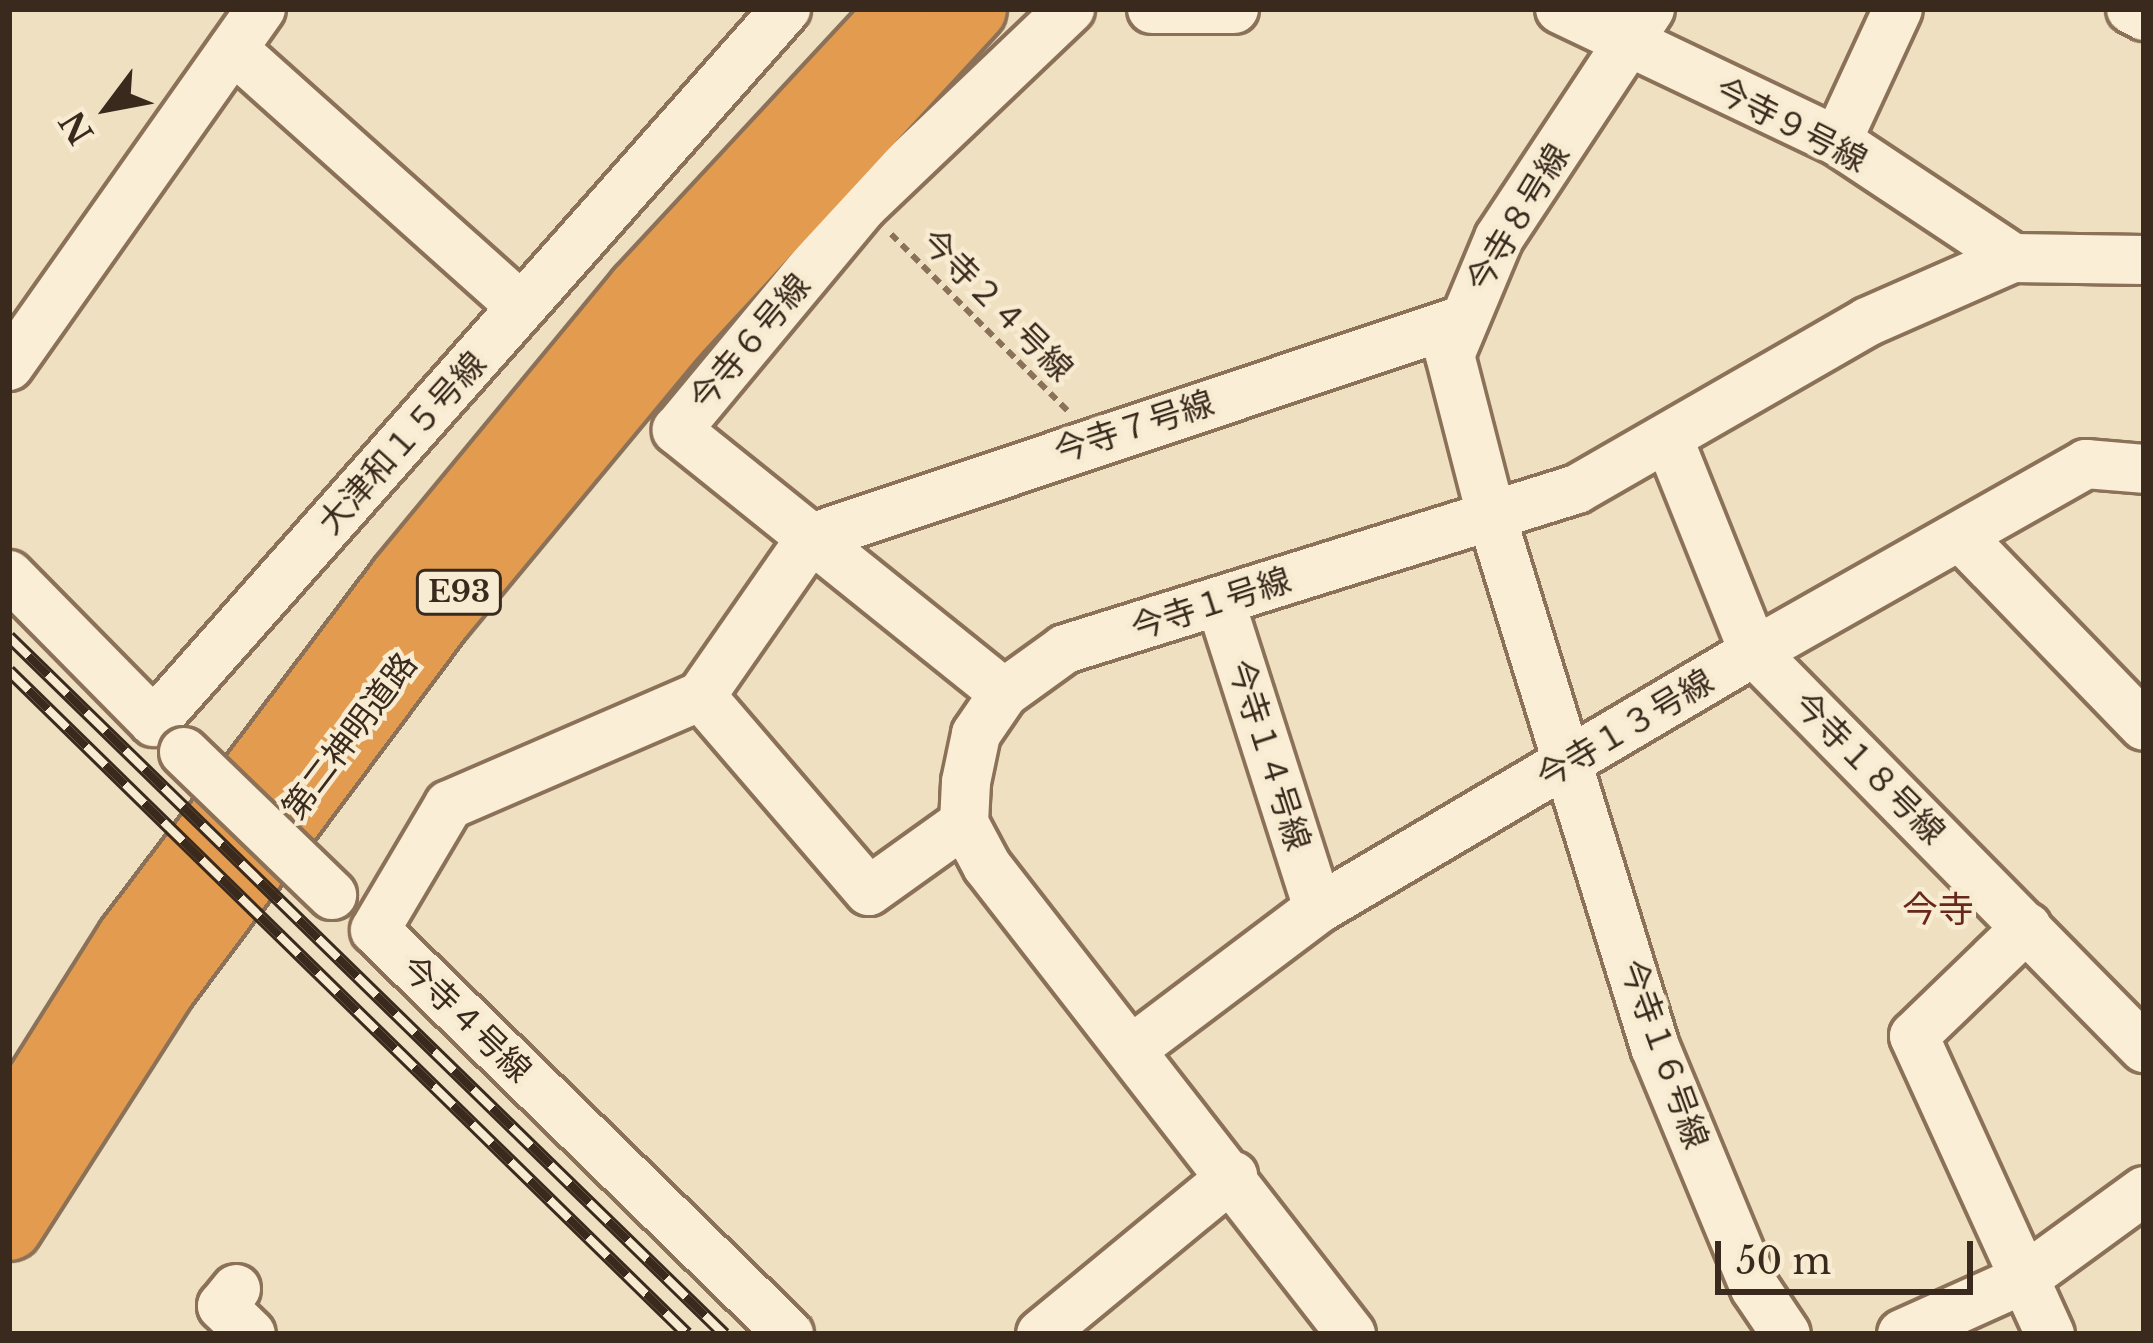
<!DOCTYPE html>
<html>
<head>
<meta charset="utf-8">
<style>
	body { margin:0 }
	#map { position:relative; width:2153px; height:1343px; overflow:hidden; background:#f0e0c2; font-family:"Libre Baskerville","Noto Sans JP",serif }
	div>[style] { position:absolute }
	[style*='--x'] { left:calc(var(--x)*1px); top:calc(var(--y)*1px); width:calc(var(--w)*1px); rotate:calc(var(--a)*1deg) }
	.path>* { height:6px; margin-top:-3px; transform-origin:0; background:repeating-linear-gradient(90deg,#8b7158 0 9px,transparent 0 15px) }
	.roads { filter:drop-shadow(3px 0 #8b7158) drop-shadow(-3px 0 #8b7158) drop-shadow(0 3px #8b7158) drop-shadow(0 -3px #8b7158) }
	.minor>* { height:48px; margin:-24px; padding:0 24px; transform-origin:24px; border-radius:24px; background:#faeed6 }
	.highway>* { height:66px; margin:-33px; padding:0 33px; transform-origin:33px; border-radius:33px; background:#e39c4f }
	.rail>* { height:14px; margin-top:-7px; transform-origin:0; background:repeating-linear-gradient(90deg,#f7ebd2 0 27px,#3a2a1d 0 54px); box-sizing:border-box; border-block:3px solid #3a2a1d }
	.bridges { filter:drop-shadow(3px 0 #8b7158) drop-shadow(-3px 0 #8b7158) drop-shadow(0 3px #8b7158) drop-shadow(0 -3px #8b7158) }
	.minor-bridge>* { height:48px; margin:-24px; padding:0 24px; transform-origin:24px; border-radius:24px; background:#faeed6 }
	span { translate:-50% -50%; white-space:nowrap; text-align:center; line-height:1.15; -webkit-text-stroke:9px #f7ebd2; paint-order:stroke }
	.shield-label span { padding:3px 9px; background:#f7ebd2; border:3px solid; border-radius:9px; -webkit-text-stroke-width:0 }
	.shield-label { font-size:30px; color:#3a2a1d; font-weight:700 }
	.street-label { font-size:33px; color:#3a2a1d }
	.neighbourhood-label { font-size:36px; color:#68281b }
	.frame { position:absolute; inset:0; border:12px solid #3a2a1d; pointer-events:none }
	.north { position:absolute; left:48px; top:48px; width:120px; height:120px; -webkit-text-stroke:9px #f7ebd2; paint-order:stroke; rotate:238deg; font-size:33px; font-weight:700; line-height:48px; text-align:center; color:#3a2a1d }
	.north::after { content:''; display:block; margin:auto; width:42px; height:54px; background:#3a2a1d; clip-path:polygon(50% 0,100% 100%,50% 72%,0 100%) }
	.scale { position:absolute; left:1715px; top:1241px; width:258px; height:54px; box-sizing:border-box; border:6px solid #3a2a1d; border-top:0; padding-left:15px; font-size:36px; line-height:42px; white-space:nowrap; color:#3a2a1d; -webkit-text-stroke:9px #f7ebd2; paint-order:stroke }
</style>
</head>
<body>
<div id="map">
	<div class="path">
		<div style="--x:891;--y:234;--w:250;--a:45"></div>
	</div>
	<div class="roads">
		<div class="minor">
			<div style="--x:1152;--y:9;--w:82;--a:0"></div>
			<div style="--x:1560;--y:9;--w:307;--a:25.5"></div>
			<div style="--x:1837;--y:141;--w:211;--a:33.6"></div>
			<div style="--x:1650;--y:9;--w:274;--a:123.4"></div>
			<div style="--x:1499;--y:238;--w:127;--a:112.7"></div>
			<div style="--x:1450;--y:355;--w:165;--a:75.6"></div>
			<div style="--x:1491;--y:515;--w:557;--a:72.87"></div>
			<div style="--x:1655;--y:1047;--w:261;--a:67.5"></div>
			<div style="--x:1755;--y:1288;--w:55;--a:56"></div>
			<div style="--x:2131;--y:9;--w:15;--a:28"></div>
			<div style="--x:233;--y:49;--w:387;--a:41.8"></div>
			<div style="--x:1837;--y:141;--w:145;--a:-65.2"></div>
			<div style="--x:9;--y:366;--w:437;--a:-54.8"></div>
			<div style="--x:1669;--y:440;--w:228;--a:68.2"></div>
			<div style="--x:1754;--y:652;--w:556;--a:45.44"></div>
			<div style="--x:1963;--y:539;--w:260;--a:45.9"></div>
			<div style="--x:9;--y:575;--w:206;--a:45.4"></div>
			<div style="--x:154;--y:722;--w:953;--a:-48.45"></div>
			<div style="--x:1220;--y:601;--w:323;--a:72.3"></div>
			<div style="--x:1004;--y:693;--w:420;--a:-141.2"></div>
			<div style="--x:677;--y:430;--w:291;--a:-50.3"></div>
			<div style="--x:863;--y:206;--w:286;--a:-43.6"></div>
			<div style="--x:701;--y:696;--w:257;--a:49.3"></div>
			<div style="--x:869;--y:891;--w:117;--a:-35.6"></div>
			<div style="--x:2027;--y:927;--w:157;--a:136"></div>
			<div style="--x:1914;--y:1036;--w:328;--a:65.5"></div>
			<div style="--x:1131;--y:1050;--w:234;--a:-37"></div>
			<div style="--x:1318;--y:909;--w:506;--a:-30.52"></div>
			<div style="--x:1754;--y:652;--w:382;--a:-29.5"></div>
			<div style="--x:2086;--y:464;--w:58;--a:4.9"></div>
			<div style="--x:236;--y:1289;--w:22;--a:129"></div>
			<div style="--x:222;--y:1306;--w:40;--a:44"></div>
			<div style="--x:789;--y:1334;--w:578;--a:-135.7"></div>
			<div style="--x:375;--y:930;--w:145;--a:-59.4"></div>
			<div style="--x:449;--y:805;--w:275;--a:-23.4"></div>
			<div style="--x:701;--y:696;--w:193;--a:-55.2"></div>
			<div style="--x:811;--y:538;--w:683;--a:-18.51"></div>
			<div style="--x:1041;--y:1334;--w:249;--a:-39.5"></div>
			<div style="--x:1351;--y:1334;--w:593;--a:-127.87"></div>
			<div style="--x:987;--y:866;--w:49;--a:-118.1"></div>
			<div style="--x:964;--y:823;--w:41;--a:-87.2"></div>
			<div style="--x:966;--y:782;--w:49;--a:-78.2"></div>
			<div style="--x:976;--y:734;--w:50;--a:-55.7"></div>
			<div style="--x:1004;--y:693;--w:75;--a:-35.8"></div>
			<div style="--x:1065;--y:649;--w:536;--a:-17.35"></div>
			<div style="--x:1577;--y:489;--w:335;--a:-29.9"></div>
			<div style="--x:1867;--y:322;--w:159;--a:-23.7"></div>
			<div style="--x:2013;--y:258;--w:131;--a:0.9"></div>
			<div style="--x:1902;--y:1334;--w:132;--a:-24.2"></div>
			<div style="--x:2022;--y:1280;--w:151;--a:-36.1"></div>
		</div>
		<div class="highway">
			<div style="--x:9;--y:1132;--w:227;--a:-57.8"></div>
			<div style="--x:130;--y:940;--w:451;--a:-52.9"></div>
			<div style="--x:402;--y:580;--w:374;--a:-50.4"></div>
			<div style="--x:640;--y:292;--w:386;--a:-47.1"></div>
			<div style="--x:9;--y:1227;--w:287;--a:-57.4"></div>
			<div style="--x:164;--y:985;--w:462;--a:-53.3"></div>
			<div style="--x:440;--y:615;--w:366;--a:-50.3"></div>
			<div style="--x:674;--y:333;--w:441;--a:-47.3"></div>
		</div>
	</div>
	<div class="rail">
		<div style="--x:9;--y:637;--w:999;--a:44.27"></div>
		<div style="--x:9;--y:671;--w:948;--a:44.36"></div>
	</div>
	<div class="bridges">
		<div class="minor-bridge">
			<div style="--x:184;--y:752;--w:206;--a:44"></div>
		</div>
	</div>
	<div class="shield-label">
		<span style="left:459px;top:592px">E93</span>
	</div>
	<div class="street-label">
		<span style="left:1791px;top:125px;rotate:27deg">今寺９号線</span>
		<span style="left:1518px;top:218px;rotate:-59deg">今寺８号線</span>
		<span style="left:997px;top:305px;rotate:45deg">今寺２４号線</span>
		<span style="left:750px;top:342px;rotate:-50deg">今寺６号線</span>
		<span style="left:1134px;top:427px;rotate:-18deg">今寺７号線</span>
		<span style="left:402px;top:443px;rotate:-48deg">大津和１５号線</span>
		<span style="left:1211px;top:604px;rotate:-18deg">今寺１号線</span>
		<span style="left:1625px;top:729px;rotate:-31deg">今寺１３号線</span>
		<span style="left:350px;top:736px;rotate:-53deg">第二神明道路</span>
		<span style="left:1269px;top:755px;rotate:72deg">今寺１４号線</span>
		<span style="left:1869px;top:768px;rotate:45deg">今寺１８号線</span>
		<span style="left:466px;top:1019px;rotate:44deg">今寺４号線</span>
		<span style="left:1664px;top:1054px;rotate:70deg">今寺１６号線</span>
	</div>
	<div class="neighbourhood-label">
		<span style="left:1938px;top:910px">今寺</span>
	</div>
	<div class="frame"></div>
	<div class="north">N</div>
	<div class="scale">50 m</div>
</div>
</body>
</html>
